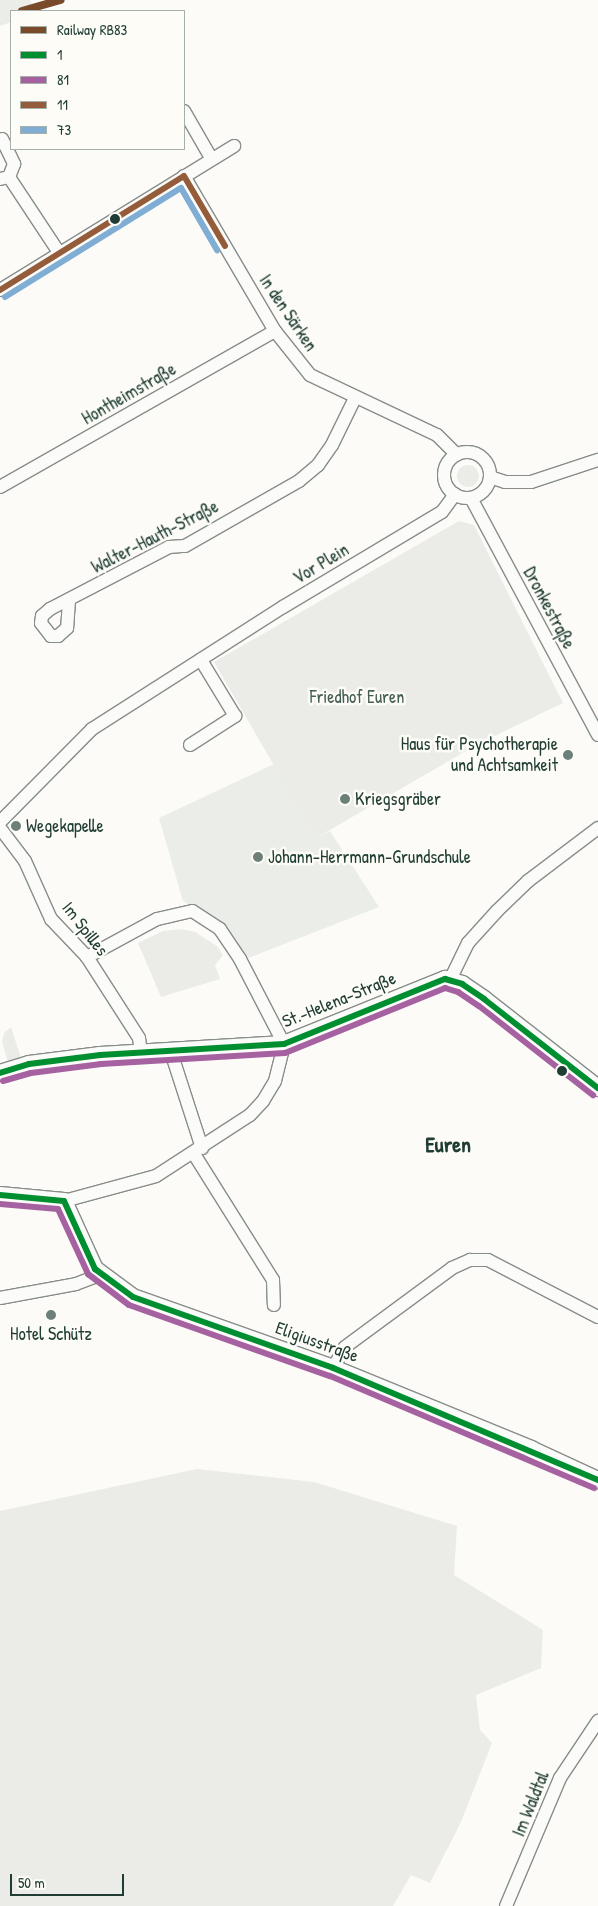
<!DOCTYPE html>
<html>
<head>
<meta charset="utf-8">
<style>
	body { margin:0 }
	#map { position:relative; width:598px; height:1906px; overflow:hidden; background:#fcfbf8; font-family:"Patrick Hand",sans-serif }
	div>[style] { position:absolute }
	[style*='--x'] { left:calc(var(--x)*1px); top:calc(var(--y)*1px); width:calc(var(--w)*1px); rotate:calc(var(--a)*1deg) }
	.built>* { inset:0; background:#ebede8 }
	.green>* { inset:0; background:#ebece8 }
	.round { border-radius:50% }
	.roads { filter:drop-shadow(1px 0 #888d8a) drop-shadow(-1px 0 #888d8a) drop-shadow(0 1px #888d8a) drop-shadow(0 -1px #888d8a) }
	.minor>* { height:12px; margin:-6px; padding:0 6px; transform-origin:6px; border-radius:6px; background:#fbfbf9 }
	.minor>.ring { margin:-6px; padding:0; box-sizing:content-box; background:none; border:12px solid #fbfbf9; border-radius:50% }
	.tertiary>* { height:16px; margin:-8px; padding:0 8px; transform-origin:8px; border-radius:8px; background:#fbfbf9 }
	.bus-1>* { height:6px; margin:-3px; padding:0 3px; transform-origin:3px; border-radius:3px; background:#008f30 }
	.bus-2>* { height:6px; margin:-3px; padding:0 3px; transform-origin:3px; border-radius:3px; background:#a661a1 }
	.bus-3>* { height:6px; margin:-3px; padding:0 3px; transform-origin:3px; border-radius:3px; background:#945c3a }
	.bus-4>* { height:6px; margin:-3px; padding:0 3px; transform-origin:3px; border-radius:3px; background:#80add4 }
	.rail-1>* { height:8px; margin:-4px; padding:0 4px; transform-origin:4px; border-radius:4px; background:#7a4b2a }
	.dots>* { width:14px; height:14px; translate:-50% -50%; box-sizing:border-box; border:2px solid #fdfcf7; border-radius:50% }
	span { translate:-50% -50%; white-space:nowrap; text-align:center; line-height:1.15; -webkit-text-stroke:5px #fdfcf7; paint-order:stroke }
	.street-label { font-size:18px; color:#1f3d34 }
	.park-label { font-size:18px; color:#455e55 }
	.poi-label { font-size:18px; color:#1f3d34 }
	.right { translate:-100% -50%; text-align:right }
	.left { translate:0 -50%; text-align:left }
	.district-label { font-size:22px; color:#1f3d34; font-weight:700 }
	.legend { position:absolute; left:10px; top:10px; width:175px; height:140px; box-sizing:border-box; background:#fdfcf7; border:1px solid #a4b0a9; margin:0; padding:6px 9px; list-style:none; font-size:15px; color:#1f3d34 }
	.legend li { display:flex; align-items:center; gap:10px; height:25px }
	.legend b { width:25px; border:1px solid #a4b0a9 }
	.scale { position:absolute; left:10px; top:1874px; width:114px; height:22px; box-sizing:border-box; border:2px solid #1f3d34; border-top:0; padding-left:6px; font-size:15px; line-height:18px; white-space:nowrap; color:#1f3d34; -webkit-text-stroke:4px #fdfcf7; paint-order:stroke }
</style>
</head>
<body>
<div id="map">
	<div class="built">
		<div style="clip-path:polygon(0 0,30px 0,35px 11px,11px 11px,11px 22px,0 26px)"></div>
		<div style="clip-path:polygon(274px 764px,316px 838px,330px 831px,379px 907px,248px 958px,225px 925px,183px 901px,159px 818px)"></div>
	</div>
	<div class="green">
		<div class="round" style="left:457px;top:465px;width:22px;height:22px"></div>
		<div style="clip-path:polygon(459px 521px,474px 525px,563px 703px,478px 744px,316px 838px,214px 662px)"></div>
		<div style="clip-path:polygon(182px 929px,195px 932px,217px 946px,223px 955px,215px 965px,220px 979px,161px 997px,138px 943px,163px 931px)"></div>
		<div style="clip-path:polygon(11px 1027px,21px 1058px,8px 1062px,2px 1042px,4px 1033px)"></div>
		<div style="clip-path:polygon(197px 1469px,314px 1482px,457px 1526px,454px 1575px,543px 1630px,541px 1668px,476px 1695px,480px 1730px,492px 1743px,461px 1822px,430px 1883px,411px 1875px,393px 1906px,0 1906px,0 1511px)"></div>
	</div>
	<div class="roads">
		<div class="minor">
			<div style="--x:184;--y:111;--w:54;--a:60.1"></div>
			<div style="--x:2;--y:139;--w:28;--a:64"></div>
			<div style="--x:14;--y:164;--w:14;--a:111"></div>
			<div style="--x:184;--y:176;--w:180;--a:59.6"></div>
			<div style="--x:275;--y:331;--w:56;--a:51.5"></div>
			<div style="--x:310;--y:375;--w:140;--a:25.3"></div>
			<div style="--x:437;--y:435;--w:28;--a:45"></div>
			<div style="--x:0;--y:179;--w:9;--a:-13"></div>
			<div style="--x:9;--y:177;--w:92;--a:56.5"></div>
			<div style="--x:0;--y:290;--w:275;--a:-31.6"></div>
			<div class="ring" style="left:444px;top:452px;width:34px;height:34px"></div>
			<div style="--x:490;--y:477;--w:16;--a:18"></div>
			<div style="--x:505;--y:482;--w:26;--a:0"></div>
			<div style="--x:531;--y:482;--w:71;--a:-18.2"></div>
			<div style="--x:0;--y:487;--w:316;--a:-29.6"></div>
			<div style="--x:471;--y:498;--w:269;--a:61.8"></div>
			<div style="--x:69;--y:601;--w:27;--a:94"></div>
			<div style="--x:67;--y:628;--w:12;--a:138"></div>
			<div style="--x:58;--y:636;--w:7;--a:180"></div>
			<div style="--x:51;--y:636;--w:16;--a:-128"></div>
			<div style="--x:41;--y:623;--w:7;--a:-82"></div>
			<div style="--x:42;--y:616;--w:11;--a:-41"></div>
			<div style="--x:50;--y:609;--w:134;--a:-27.5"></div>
			<div style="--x:169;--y:547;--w:16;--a:-4"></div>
			<div style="--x:185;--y:546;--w:131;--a:-29.7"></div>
			<div style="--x:299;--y:481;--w:25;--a:-40"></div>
			<div style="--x:318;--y:465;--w:24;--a:-55"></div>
			<div style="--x:332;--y:445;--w:52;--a:-63.9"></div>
			<div style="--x:190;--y:745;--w:54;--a:-32.8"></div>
			<div style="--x:235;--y:716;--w:66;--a:-121.3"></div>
			<div style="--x:0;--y:822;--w:131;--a:-45.3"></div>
			<div style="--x:92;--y:729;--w:227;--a:-32.6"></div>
			<div style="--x:283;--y:607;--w:185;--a:-30.9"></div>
			<div style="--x:442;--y:512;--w:22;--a:-54"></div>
			<div style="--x:0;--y:828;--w:41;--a:52.9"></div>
			<div style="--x:25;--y:861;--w:64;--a:65.9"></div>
			<div style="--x:51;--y:919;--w:52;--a:46.5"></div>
			<div style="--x:87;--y:957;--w:96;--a:57.3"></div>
			<div style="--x:139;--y:1038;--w:14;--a:82"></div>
			<div style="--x:450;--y:980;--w:41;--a:-64.1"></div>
			<div style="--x:468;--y:943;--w:43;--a:-47.8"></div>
			<div style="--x:497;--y:911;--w:43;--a:-44.1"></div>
			<div style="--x:528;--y:881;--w:88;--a:-37.1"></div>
			<div style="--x:171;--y:1052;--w:101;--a:72.1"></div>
			<div style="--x:194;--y:1154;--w:149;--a:57.9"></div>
			<div style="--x:273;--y:1280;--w:25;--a:88"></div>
			<div style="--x:64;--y:1201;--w:95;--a:-15.2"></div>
			<div style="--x:156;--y:1176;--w:112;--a:-33"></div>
			<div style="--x:250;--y:1115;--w:19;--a:-47"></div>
			<div style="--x:263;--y:1101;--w:23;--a:-59"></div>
			<div style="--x:275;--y:1081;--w:38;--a:-76"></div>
			<div style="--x:284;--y:1044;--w:96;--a:-117.4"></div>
			<div style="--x:240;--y:959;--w:36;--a:-124"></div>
			<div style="--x:220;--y:929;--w:33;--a:-147"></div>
			<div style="--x:192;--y:911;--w:36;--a:167"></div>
			<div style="--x:157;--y:919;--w:80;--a:151.5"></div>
			<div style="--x:0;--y:1298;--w:77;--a:-10.4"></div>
			<div style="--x:76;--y:1284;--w:26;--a:-21"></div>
			<div style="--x:333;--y:1368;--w:24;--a:-60"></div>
			<div style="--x:345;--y:1347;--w:133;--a:-36.4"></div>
			<div style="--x:452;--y:1268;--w:20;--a:-24"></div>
			<div style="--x:470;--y:1260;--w:18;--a:0"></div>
			<div style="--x:488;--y:1260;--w:124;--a:27.4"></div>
			<div style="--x:506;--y:1906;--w:139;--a:-67.1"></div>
			<div style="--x:560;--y:1778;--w:69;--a:-56.3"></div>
		</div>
		<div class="tertiary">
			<div style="--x:0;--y:1073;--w:30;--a:-17"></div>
			<div style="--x:29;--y:1064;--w:72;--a:-7.2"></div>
			<div style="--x:100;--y:1055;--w:184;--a:-3.4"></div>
			<div style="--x:284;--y:1044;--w:174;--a:-22"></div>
			<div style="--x:445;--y:979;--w:18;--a:16"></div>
			<div style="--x:462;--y:984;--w:27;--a:34"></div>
			<div style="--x:484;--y:999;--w:145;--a:38"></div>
			<div style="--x:0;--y:1195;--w:64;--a:5.4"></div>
			<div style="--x:64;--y:1201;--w:75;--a:65.5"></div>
			<div style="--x:95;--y:1269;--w:47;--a:36.4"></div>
			<div style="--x:133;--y:1297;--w:212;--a:19.5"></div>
			<div style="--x:333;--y:1368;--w:214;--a:22.2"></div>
			<div style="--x:531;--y:1449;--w:74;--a:24.8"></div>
		</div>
	</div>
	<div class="bus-1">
		<div style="--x:0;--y:1073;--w:30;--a:-17"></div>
		<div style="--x:29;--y:1064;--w:72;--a:-7.2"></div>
		<div style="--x:100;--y:1055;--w:184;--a:-3.4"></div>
		<div style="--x:284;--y:1044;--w:174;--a:-22"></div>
		<div style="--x:445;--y:979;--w:18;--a:16"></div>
		<div style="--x:462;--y:984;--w:27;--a:34"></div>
		<div style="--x:484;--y:999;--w:145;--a:38"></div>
		<div style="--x:0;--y:1195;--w:64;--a:5.4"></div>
		<div style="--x:64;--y:1201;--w:75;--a:65.5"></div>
		<div style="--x:95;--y:1269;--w:47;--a:36.4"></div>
		<div style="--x:133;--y:1297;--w:212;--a:19.5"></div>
		<div style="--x:333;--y:1368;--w:288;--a:22.9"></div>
	</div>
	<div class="bus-2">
		<div style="--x:3;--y:1081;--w:29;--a:-16"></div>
		<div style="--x:31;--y:1073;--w:71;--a:-7.3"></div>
		<div style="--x:101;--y:1064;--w:184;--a:-3.4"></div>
		<div style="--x:285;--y:1053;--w:173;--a:-22.1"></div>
		<div style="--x:445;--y:988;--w:14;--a:17"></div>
		<div style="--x:458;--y:992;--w:25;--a:34"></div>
		<div style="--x:479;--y:1006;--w:145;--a:38"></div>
		<div style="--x:0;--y:1204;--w:58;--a:4.9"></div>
		<div style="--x:58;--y:1209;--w:72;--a:65.2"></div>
		<div style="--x:88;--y:1274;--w:51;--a:37.1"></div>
		<div style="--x:129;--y:1305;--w:213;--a:19.5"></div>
		<div style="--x:330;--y:1376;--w:287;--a:23"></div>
	</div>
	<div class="bus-3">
		<div style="--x:0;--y:290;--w:216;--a:-31.8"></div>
		<div style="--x:184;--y:176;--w:81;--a:59.6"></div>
	</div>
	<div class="bus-4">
		<div style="--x:5;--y:297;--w:207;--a:-31.8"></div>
		<div style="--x:181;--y:188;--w:72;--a:59.9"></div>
	</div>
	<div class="rail-1">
		<div style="--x:22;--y:11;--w:40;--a:-16"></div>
	</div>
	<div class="dots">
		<div style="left:115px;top:219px;background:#1f3d34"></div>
		<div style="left:568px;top:755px;background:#6c8079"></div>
		<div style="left:345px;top:799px;background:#6c8079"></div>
		<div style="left:16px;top:826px;background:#6c8079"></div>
		<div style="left:258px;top:857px;background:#6c8079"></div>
		<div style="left:562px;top:1071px;background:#1f3d34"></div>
		<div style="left:51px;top:1315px;background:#6c8079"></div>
	</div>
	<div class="street-label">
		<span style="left:288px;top:313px;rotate:56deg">In den Särken</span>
		<span style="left:129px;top:394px;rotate:-30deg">Hontheimstraße</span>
		<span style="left:155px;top:537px;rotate:-27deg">Walter-Hauth-Straße</span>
		<span style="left:321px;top:564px;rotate:-31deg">Vor Plein</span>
		<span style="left:549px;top:608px;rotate:62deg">Dronkestraße</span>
		<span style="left:85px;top:929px;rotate:52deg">Im Spilles</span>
		<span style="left:339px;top:1000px;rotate:-22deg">St.-Helena-Straße</span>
		<span style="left:317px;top:1342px;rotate:20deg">Eligiusstraße</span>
		<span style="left:531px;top:1804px;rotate:-68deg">Im Waldtal</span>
	</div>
	<div class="park-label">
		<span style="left:357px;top:697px">Friedhof Euren</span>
	</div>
	<div class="poi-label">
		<span class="right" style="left:558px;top:755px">Haus für Psychotherapie<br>und Achtsamkeit</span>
		<span class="left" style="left:355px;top:799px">Kriegsgräber</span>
		<span class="left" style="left:26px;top:826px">Wegekapelle</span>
		<span class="left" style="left:268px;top:857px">Johann-Herrmann-Grundschule</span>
		<span style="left:51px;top:1334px">Hotel Schütz</span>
	</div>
	<div class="district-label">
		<span style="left:448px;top:1145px">Euren</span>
	</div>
	<ul class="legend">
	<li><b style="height:6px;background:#7a4b2a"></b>Railway RB83</li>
	<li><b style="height:6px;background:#008f30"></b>1</li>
	<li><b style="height:6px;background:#a661a1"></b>81</li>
	<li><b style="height:6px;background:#945c3a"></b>11</li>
	<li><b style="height:6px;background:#80add4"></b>73</li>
	</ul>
	<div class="scale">50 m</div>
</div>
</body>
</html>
